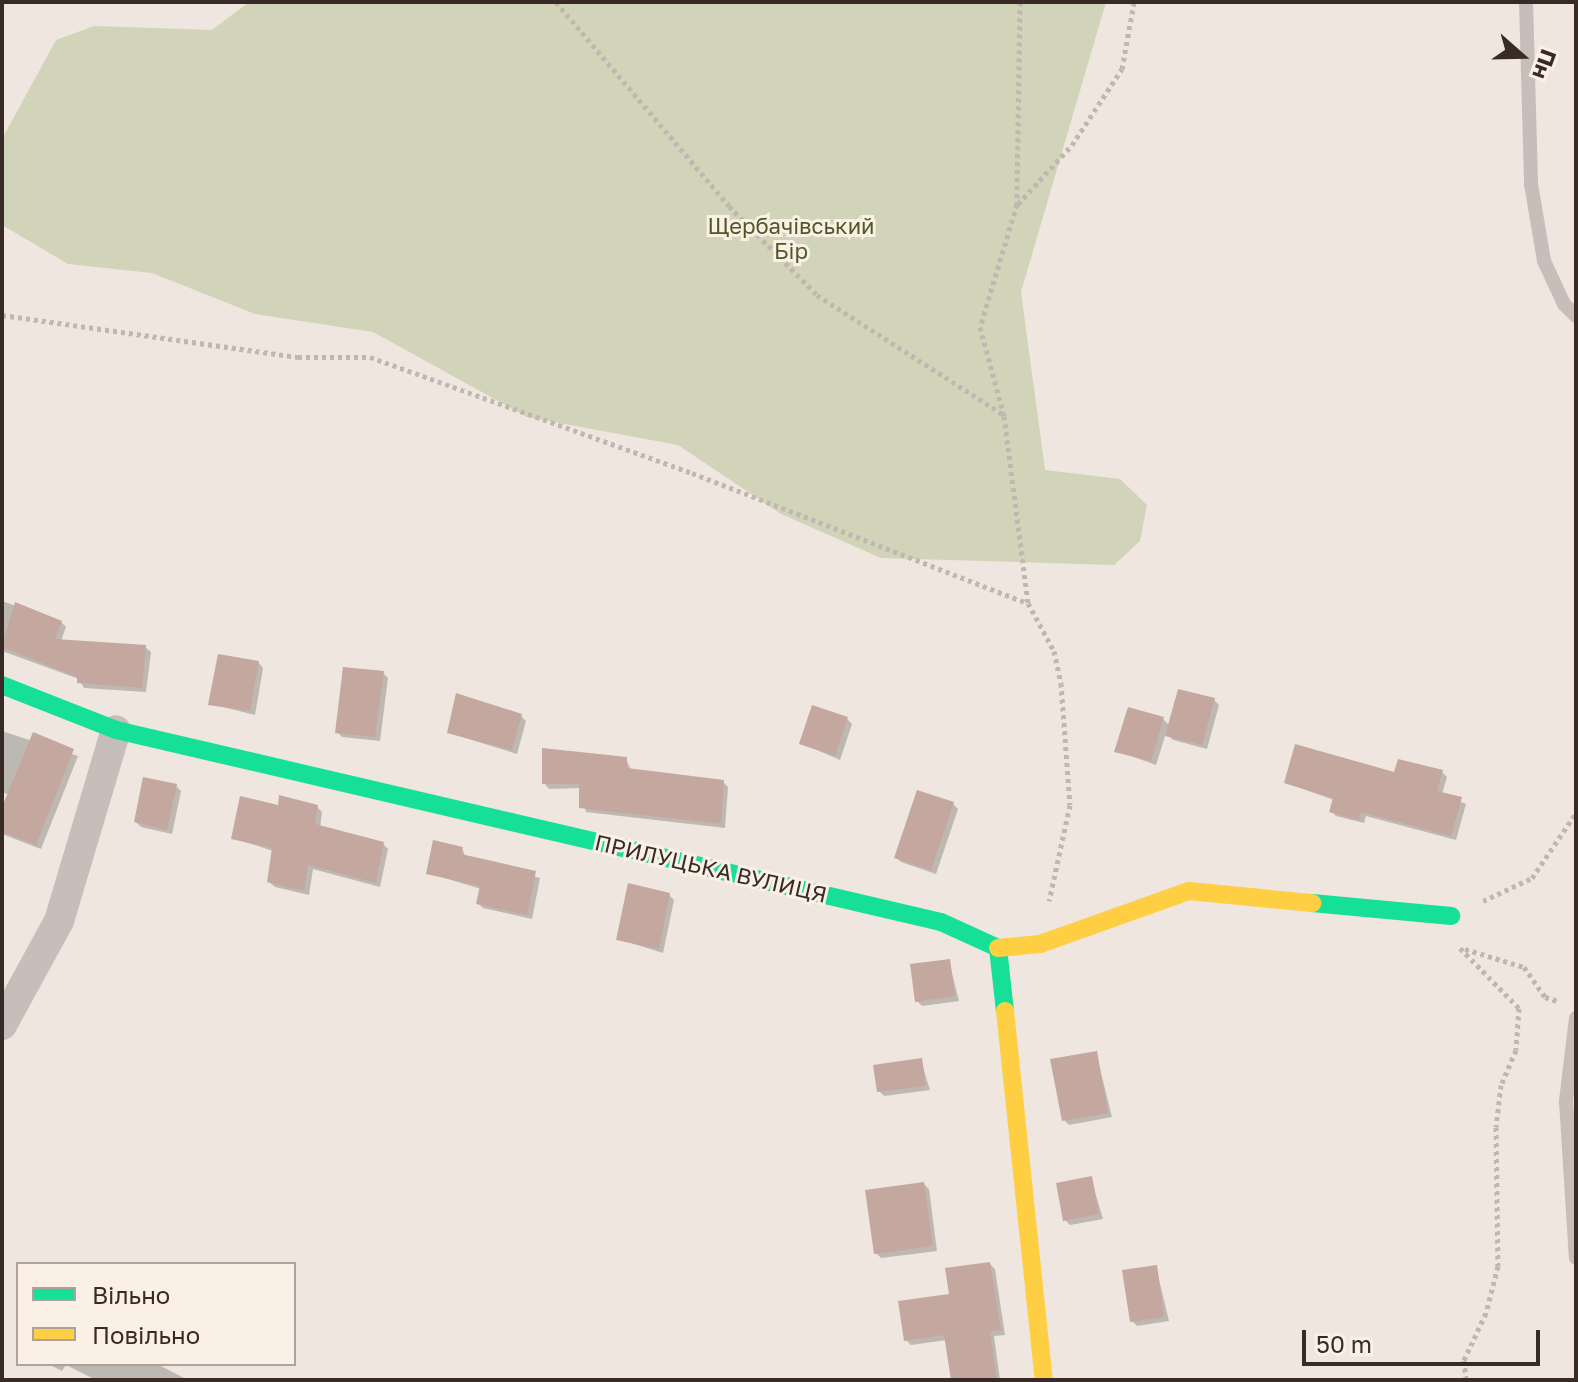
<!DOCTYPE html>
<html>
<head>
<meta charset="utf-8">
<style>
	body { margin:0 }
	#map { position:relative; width:1578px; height:1382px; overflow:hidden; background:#eee6df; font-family:"Golos Text",sans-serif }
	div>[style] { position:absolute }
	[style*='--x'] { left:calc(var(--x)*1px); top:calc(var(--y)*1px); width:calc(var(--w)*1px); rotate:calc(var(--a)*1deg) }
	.green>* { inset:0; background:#d1d4b8 }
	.shadow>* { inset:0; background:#0003 }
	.building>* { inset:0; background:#c4a79f }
	.path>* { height:5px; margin-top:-2.5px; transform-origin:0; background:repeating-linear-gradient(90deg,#c0b7b1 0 4px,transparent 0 8px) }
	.lane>* { height:14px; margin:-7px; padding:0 7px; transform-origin:7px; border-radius:7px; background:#c7beb9 }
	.street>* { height:30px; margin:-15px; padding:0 15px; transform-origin:15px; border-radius:15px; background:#c7beb9 }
	.fast>* { height:18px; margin:-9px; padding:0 9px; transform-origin:9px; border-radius:9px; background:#16e098 }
	.slow>* { height:18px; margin:-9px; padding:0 9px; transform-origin:9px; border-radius:9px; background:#ffcf43 }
	span { translate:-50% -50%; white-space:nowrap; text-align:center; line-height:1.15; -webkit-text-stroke:6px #fbf0e6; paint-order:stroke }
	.park-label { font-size:22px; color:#4b5927 }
	.street-label { font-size:22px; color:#382b26 }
	.frame { position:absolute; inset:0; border:4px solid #382b26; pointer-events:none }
	.legend { position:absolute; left:16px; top:1262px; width:280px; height:104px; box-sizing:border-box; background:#fbf0e6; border:2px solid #ada199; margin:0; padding:10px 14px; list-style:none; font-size:24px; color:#382b26 }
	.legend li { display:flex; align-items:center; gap:16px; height:40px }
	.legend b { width:40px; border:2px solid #ada199 }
	.north { position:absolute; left:1482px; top:16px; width:80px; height:80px; -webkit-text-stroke:6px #fbf0e6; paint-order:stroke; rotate:110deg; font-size:22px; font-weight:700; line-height:32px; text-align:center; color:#382b26 }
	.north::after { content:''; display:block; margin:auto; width:28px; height:36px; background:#382b26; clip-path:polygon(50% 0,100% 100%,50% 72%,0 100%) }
	.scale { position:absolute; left:1302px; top:1330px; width:238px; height:36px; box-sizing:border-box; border:4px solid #382b26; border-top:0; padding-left:10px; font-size:24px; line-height:28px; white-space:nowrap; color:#382b26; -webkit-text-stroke:6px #fbf0e6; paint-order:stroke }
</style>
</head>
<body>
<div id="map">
	<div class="green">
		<div style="clip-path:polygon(249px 2px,1106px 2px,1021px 292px,1045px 470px,1120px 479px,1147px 505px,1140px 541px,1114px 565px,881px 558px,781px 514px,678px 445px,527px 417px,373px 332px,255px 314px,152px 273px,68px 264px,2px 225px,2px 139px,56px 40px,94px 26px,212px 30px)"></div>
	</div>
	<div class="shadow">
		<div style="clip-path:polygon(2px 601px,61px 622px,66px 627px,61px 641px,145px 647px,151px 652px,146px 692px,84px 688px,79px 679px,2px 651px)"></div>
		<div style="clip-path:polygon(258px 662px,263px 668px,255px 715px,211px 704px)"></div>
		<div style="clip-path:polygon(383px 673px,388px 678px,380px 741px,342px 737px,337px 732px)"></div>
		<div style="clip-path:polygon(1214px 700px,1219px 705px,1207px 749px,1173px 740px,1166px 733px,1156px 765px,1117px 751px,1163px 719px,1170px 726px)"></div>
		<div style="clip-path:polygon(520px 715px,526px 721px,517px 754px,449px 733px)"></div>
		<div style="clip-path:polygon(847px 719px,852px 724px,840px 760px,801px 743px)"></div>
		<div style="clip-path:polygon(2px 731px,78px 756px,41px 849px,2px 834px,9px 795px,2px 792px)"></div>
		<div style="clip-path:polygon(626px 759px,631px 770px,723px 782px,728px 787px,725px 828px,586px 812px,581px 788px,549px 789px,544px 783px)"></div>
		<div style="clip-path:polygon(1442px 772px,1447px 777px,1442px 794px,1466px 804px,1456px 840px,1366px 816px,1364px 823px,1336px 816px,1331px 811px,1334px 800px,1286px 783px)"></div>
		<div style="clip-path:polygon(176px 786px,181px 791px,172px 834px,141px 827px,136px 822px)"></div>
		<div style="clip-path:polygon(953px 804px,958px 809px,936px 874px,901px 862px,896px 857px)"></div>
		<div style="clip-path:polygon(279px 807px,317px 807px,322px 812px,320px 828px,383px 844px,388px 849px,380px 887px,313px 869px,309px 895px,275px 887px,269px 882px,273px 851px,233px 838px)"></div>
		<div style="clip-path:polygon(462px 848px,466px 858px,540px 878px,532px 919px,483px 908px,478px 903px,481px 889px,428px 873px)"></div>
		<div style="clip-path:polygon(669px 895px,674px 900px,663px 953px,618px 939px)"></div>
		<div style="clip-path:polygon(949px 961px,959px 1001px,922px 1006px,917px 1001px)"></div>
		<div style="clip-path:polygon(1096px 1053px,1112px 1117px,1069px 1125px,1064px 1120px)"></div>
		<div style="clip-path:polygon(921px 1061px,930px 1090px,884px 1096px,879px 1091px)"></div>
		<div style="clip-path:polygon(1091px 1178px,1103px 1219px,1070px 1225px,1065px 1220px)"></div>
		<div style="clip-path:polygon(924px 1184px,929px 1189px,937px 1251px,881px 1258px,876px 1253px)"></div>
		<div style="clip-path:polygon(990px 1264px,995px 1269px,1005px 1335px,994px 1336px,1000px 1380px,953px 1380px,947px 1340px,911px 1345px,906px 1340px)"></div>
		<div style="clip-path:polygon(1156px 1267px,1169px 1321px,1137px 1326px,1132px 1321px)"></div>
		<div style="clip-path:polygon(48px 1364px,157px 1364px,188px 1380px,96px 1380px,66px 1365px,62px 1371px)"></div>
	</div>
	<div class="building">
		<div style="clip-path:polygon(15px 602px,62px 621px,55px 639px,146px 645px,142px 688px,77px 683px,77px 677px,2px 647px)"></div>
		<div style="clip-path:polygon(218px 654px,259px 661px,250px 711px,208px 705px)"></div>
		<div style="clip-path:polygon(343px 667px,384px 671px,375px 737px,335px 733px)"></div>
		<div style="clip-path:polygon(1178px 689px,1215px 698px,1202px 745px,1165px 736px)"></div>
		<div style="clip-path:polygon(456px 693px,522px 714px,512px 750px,447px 733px)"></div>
		<div style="clip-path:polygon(812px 705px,848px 717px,835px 756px,799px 744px)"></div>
		<div style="clip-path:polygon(1128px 707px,1164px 717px,1151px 761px,1114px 752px)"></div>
		<div style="clip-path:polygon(33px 732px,74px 749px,36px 845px,2px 832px,2px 807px)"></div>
		<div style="clip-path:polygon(1295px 744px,1394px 772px,1398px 759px,1443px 770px,1437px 791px,1462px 797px,1451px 836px,1361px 812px,1359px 820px,1329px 812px,1333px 798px,1284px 783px)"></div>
		<div style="clip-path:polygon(542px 748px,627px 757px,627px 768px,724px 780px,721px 824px,579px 808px,579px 784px,542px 784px)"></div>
		<div style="clip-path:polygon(143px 777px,177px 784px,167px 830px,134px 822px)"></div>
		<div style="clip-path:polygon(917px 790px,954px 802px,931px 870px,894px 858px)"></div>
		<div style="clip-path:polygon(279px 795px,318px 805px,315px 824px,384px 842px,376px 883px,308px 865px,304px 891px,267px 882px,272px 848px,231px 839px,240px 796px,278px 805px)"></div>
		<div style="clip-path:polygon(433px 840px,463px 847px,461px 854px,536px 871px,527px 915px,476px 904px,480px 886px,426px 874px)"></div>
		<div style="clip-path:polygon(628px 883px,670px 893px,659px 949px,616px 940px)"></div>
		<div style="clip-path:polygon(950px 959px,955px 996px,915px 1002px,910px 964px)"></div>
		<div style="clip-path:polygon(1097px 1051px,1108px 1113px,1062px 1121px,1050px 1059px)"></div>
		<div style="clip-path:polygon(922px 1058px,926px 1086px,877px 1092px,873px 1065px)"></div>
		<div style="clip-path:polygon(1092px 1176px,1099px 1214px,1063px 1221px,1056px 1183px)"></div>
		<div style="clip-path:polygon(924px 1182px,933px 1246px,874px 1254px,865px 1190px)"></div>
		<div style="clip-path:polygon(990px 1262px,1001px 1330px,990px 1331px,997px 1380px,951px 1380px,944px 1335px,904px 1341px,898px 1301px,949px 1294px,945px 1268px)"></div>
		<div style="clip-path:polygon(1157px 1265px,1164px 1317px,1130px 1322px,1122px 1270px)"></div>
	</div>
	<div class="path">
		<div style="--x:556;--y:2;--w:267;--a:49.7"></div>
		<div style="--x:729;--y:206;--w:125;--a:45.3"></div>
		<div style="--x:817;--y:295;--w:222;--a:32.7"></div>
		<div style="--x:1020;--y:2;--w:202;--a:90.9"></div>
		<div style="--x:1017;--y:204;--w:128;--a:106.7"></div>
		<div style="--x:980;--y:327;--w:92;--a:74.9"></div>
		<div style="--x:1004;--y:416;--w:189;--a:82.7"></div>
		<div style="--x:1028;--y:603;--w:55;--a:61.6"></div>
		<div style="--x:1054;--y:651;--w:33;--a:78"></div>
		<div style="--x:1061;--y:683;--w:122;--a:85.8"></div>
		<div style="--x:1070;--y:805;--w:98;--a:102.3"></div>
		<div style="--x:1018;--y:204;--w:80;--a:-47.5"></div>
		<div style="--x:1072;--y:145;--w:91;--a:-56.7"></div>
		<div style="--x:1122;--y:69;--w:68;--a:-79.8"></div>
		<div style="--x:2;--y:315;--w:299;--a:8.1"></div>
		<div style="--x:298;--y:357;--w:72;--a:0"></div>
		<div style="--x:370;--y:357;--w:342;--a:19.8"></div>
		<div style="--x:692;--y:473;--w:360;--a:21.2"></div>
		<div style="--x:1483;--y:901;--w:54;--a:-25.1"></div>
		<div style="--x:1532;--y:878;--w:78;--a:-55.9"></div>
		<div style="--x:1460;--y:948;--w:84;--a:45.5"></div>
		<div style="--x:1519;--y:1008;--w:42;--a:94.1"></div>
		<div style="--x:1516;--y:1050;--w:38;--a:113"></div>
		<div style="--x:1501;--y:1085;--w:42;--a:96.8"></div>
		<div style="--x:1496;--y:1127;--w:139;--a:89.2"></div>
		<div style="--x:1498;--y:1266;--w:49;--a:104.3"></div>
		<div style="--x:1486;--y:1313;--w:52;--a:115.1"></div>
		<div style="--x:1464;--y:1360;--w:20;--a:84"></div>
		<div style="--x:1465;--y:949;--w:62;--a:17"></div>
		<div style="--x:1524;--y:967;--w:37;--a:55"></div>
		<div style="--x:1545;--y:997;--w:16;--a:18"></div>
	</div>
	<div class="lane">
		<div style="--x:1526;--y:2;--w:182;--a:88.4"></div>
		<div style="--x:1531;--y:184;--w:78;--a:80.4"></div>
		<div style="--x:1544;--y:261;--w:47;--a:65.1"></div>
		<div style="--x:1564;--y:304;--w:17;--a:45"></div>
		<div style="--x:1576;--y:1018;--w:84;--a:96.9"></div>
		<div style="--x:1566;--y:1101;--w:157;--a:86.4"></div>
	</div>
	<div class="street">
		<div style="--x:2;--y:1025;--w:119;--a:-61.3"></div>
		<div style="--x:59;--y:921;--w:199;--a:-73.4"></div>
	</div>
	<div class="fast">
		<div style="--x:2;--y:685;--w:123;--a:21.5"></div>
		<div style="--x:116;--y:730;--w:847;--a:13.1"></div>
		<div style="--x:941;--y:922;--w:63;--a:24.5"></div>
		<div style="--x:998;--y:948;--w:63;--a:83.7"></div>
		<div style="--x:1312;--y:903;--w:140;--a:5.3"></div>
	</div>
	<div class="slow">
		<div style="--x:998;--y:948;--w:42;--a:-5.4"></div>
		<div style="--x:1040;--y:944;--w:158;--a:-19.6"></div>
		<div style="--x:1189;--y:891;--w:124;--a:5.6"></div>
		<div style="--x:1005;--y:1011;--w:371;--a:84"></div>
	</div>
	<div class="park-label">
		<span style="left:791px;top:238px">Щербачівський<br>Бір</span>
	</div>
	<div class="street-label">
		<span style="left:711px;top:868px;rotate:13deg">ПРИЛУЦЬКА ВУЛИЦЯ</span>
	</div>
	<div class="frame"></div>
	<ul class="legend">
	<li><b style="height:10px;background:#16e098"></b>Вільно</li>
	<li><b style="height:10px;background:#ffcf43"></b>Повільно</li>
	</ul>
	<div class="north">Пн</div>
	<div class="scale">50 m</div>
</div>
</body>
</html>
